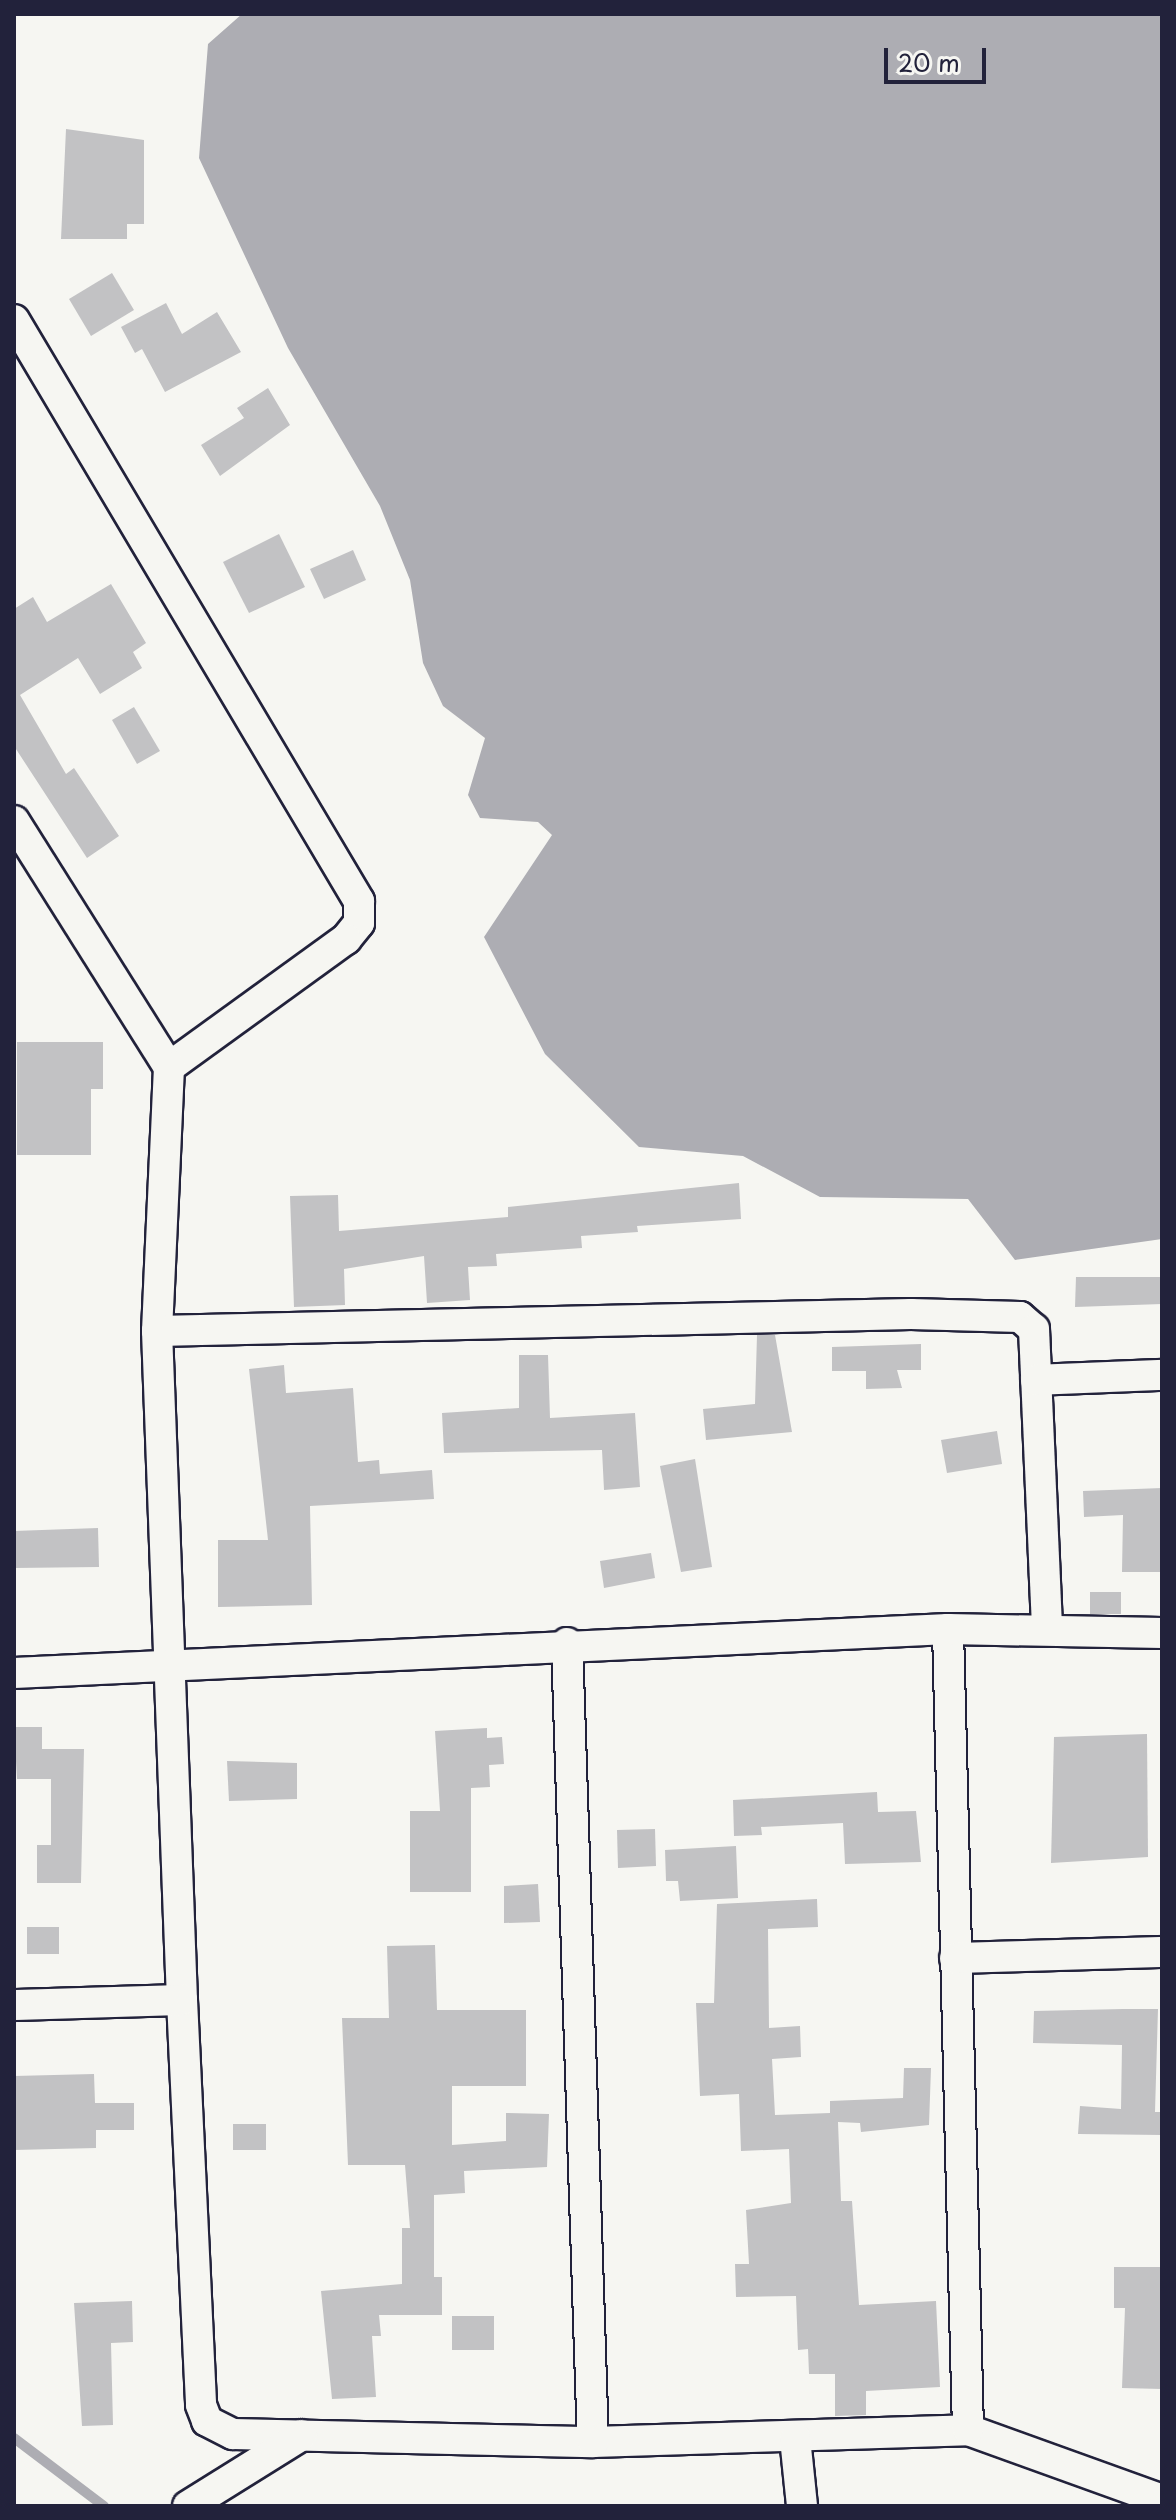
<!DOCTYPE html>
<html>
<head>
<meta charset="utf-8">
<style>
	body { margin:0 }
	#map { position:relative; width:1176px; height:2520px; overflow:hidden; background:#f6f6f2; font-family:"Playpen Sans",sans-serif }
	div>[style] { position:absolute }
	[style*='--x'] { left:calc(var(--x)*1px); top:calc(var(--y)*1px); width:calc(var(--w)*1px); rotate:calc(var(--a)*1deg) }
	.water>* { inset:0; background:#adadb3 }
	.stream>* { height:10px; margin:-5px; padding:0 5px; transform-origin:5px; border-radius:5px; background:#adadb3 }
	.building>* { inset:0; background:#c2c2c4 }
	.roads { filter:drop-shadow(2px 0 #22223b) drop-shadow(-2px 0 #22223b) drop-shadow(0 2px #22223b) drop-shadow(0 -2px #22223b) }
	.street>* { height:30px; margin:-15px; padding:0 15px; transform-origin:15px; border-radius:15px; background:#f6f6f2 }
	span { translate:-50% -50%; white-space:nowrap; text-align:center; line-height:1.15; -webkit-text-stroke:6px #f6f6f2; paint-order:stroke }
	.frame { position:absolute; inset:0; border:16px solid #22223b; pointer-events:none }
	.scale { position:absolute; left:884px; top:48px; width:102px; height:36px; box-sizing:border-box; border:4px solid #22223b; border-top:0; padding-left:10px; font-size:24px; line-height:28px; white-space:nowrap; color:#22223b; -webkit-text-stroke:6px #f6f6f2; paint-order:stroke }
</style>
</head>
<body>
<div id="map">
	<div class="water">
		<div style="clip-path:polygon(242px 14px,1162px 14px,1162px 1239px,1015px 1260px,968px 1199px,820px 1197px,743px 1156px,639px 1147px,545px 1054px,484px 937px,552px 835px,538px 822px,480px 818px,468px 795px,485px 738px,443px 706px,423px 663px,410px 580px,380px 506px,288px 348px,199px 158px,208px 44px)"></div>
	</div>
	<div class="stream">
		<div style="--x:14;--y:2438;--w:113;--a:37.1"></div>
	</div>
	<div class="building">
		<div style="clip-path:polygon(66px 129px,144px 140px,144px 224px,127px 224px,127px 239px,61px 239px)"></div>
		<div style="clip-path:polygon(112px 273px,134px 310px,91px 336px,69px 299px)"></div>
		<div style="clip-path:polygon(166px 303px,182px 334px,217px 312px,241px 352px,165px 392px,142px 349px,135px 353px,121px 327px)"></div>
		<div style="clip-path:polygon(268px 388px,290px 425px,220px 476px,201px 445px,244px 418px,237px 408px)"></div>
		<div style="clip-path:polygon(279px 534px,305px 587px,249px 613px,223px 562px)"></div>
		<div style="clip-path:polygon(353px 550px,366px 580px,324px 599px,310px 569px)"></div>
		<div style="clip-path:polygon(111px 584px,146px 643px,133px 652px,142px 668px,100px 694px,78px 658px,20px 695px,66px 774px,74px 768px,119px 836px,87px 858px,14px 746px,14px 609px,33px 597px,47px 622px)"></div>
		<div style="clip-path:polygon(134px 707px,160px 751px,137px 764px,112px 720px)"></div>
		<div style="clip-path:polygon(17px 1042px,103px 1042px,103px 1089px,91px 1089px,91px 1155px,17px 1155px)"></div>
		<div style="clip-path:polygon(739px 1183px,741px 1219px,637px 1226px,638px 1232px,581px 1236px,582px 1248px,496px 1254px,497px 1266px,468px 1267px,470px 1300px,427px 1303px,424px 1256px,344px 1269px,345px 1305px,294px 1307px,290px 1196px,338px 1195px,339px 1231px,508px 1217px,508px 1207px)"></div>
		<div style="clip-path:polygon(1076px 1277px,1162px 1277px,1162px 1304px,1075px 1307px)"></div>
		<div style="clip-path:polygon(757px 1335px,775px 1335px,792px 1432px,706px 1440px,703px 1409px,755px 1404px)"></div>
		<div style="clip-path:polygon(921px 1344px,921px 1370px,897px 1370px,902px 1388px,866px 1389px,866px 1371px,832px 1371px,832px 1347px)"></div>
		<div style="clip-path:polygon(519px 1355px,548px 1355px,550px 1418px,635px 1413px,640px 1487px,604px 1490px,602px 1450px,444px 1453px,442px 1413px,519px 1408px)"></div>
		<div style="clip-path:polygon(284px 1365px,286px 1393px,353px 1388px,358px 1462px,379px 1460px,380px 1474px,432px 1470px,434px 1499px,310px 1506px,312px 1605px,218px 1607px,218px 1540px,268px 1540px,249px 1369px)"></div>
		<div style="clip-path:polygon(997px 1431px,1002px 1464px,947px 1473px,941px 1440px)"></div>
		<div style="clip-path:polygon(695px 1459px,712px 1567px,681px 1572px,660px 1466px)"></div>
		<div style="clip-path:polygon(1162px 1488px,1162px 1572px,1122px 1572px,1123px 1515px,1084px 1517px,1083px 1491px)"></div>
		<div style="clip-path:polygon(98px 1528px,99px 1567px,14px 1568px,14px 1531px)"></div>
		<div style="clip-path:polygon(651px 1553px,655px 1578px,604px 1588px,600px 1561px)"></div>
		<div style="clip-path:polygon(1090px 1592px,1121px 1592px,1121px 1614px,1090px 1614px)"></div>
		<div style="clip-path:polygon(14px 1727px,42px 1727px,42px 1749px,84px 1749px,81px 1883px,37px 1883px,37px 1845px,51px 1845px,51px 1779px,17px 1779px)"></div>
		<div style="clip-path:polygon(487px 1728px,487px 1738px,502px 1737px,504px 1764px,489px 1765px,490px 1787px,471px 1788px,471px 1892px,410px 1892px,410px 1811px,440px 1811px,435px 1731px)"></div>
		<div style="clip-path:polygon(1147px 1734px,1148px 1857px,1051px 1863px,1054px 1737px)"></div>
		<div style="clip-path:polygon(227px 1761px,297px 1763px,297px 1799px,229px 1801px)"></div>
		<div style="clip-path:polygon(877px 1792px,878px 1812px,916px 1811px,921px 1862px,845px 1864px,843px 1823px,761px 1827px,762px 1835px,734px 1836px,733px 1800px)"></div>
		<div style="clip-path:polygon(655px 1829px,656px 1866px,618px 1868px,617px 1830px)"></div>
		<div style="clip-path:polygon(736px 1846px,738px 1898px,680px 1901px,678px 1881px,666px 1881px,665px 1850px)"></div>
		<div style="clip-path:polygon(538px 1884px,540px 1922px,504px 1923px,504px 1886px)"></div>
		<div style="clip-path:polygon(817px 1899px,818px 1927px,768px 1929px,769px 2028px,800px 2026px,801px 2057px,772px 2059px,775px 2115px,830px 2113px,830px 2101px,903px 2098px,904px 2068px,931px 2068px,929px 2125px,861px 2132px,860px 2123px,838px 2122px,841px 2201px,852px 2201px,859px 2305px,936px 2301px,940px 2387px,866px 2391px,866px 2415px,835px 2416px,835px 2374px,809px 2374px,808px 2349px,798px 2350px,796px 2296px,736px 2297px,735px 2264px,749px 2264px,746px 2210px,791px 2203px,789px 2149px,741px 2151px,739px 2094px,700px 2096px,696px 2003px,714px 2003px,717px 1904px)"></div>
		<div style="clip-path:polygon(27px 1927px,59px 1927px,59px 1954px,27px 1954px)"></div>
		<div style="clip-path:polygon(435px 1945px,437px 2010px,526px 2010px,526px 2086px,452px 2086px,452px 2145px,506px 2141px,506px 2113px,549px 2114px,547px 2167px,464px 2171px,465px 2193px,434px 2195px,434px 2277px,442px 2277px,442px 2315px,379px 2315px,381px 2336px,372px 2336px,376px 2397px,332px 2399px,321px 2291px,402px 2284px,402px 2228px,410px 2228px,405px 2165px,348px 2165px,342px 2018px,389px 2018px,387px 1946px)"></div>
		<div style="clip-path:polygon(1123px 2009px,1158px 2009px,1155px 2112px,1162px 2112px,1162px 2135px,1078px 2134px,1080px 2106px,1121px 2109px,1122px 2045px,1033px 2043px,1034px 2011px)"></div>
		<div style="clip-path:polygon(94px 2074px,95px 2103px,134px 2103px,134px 2130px,96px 2130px,96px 2148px,14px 2150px,14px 2076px)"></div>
		<div style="clip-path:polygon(233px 2124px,266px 2124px,266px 2150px,233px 2150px)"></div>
		<div style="clip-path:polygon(1114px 2267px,1160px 2267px,1162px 2389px,1122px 2388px,1125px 2308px,1114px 2308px)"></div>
		<div style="clip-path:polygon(132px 2301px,133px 2342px,111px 2343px,113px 2425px,82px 2426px,74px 2303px)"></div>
		<div style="clip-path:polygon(452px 2316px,494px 2316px,494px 2350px,452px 2350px)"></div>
	</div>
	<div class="roads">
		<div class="street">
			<div style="--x:14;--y:320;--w:676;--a:59.3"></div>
			<div style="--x:359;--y:901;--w:22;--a:90"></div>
			<div style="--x:359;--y:923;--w:21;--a:129"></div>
			<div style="--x:346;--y:939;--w:218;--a:144.1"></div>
			<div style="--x:14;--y:821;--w:291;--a:57.8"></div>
			<div style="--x:169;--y:1067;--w:264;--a:92.6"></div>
			<div style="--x:157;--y:1331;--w:669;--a:87.86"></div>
			<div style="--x:182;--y:2000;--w:405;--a:87.3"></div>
			<div style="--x:201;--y:2405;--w:17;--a:69"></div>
			<div style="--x:207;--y:2421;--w:29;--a:27"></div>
			<div style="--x:233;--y:2434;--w:360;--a:1.3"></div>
			<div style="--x:593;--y:2442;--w:375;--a:-1.8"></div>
			<div style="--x:968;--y:2430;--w:206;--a:19.8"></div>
			<div style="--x:157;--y:1331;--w:754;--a:-1.29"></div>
			<div style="--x:911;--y:1314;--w:109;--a:1.6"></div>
			<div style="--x:1020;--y:1317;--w:18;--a:41"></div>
			<div style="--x:1034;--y:1329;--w:298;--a:87.5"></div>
			<div style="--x:1036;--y:1380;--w:126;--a:-2.3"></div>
			<div style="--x:948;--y:1629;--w:801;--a:88.57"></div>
			<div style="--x:567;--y:1643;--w:799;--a:88.14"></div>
			<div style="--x:14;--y:1673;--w:935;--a:-2.7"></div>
			<div style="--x:948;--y:1629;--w:214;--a:1.1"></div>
			<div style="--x:955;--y:1958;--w:207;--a:-1.7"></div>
			<div style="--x:14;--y:2005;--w:168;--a:-1.7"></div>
			<div style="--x:795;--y:2438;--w:68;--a:84.1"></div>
			<div style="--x:188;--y:2506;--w:134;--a:-31.9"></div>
		</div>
	</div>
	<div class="frame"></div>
	<div class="scale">20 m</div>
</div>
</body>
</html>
